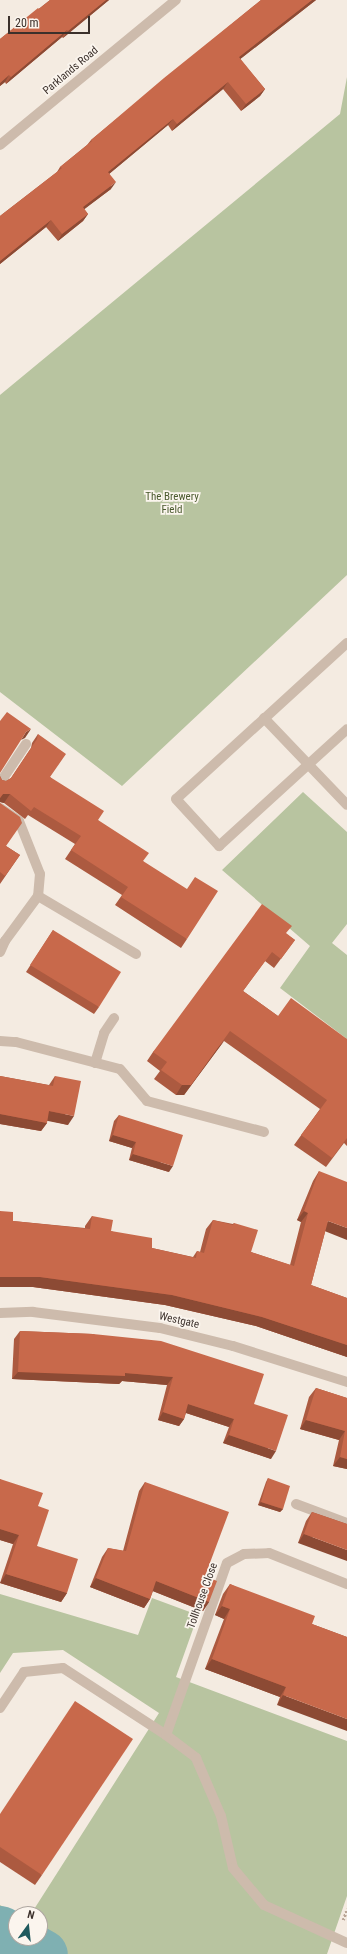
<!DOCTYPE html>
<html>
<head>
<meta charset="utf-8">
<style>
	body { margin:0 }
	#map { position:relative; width:347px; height:1954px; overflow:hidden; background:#f4ebe1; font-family:"Roboto Condensed",sans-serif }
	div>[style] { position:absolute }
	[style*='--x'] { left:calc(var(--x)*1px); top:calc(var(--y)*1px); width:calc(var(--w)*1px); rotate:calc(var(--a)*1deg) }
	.green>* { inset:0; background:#b8c4a0 }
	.river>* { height:49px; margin:-24.5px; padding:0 24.5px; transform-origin:24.5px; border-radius:24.5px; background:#7fb0b2 }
	.path>* { height:2.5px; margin-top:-1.25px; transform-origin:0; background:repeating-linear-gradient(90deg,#b9a596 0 2px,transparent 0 4px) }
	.minor>* { height:10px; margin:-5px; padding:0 5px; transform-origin:5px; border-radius:5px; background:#cdbbac }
	.wall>* { inset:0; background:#ac5a40 }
	.shaded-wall>* { inset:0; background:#8c4a34 }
	.building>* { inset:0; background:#c8694b }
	span { translate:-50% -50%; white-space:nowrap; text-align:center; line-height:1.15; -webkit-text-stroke:3.5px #fbf5ee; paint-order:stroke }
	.street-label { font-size:11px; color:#3b302b }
	.park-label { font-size:11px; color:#4a5a2e }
	.north { position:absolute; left:8px; top:1906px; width:40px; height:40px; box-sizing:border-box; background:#fbf5ee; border:1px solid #aea6a0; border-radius:50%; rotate:15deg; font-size:11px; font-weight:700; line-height:16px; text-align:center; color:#3b302b }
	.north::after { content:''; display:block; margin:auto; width:14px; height:18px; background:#1f5a5e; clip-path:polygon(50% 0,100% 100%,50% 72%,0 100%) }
	.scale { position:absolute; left:8px; top:16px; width:82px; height:18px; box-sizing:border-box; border:2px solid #3b302b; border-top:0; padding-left:5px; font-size:12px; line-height:14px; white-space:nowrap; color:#3b302b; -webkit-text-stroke:3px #fbf5ee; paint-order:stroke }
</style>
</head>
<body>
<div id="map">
	<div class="green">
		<div style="clip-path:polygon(347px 77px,347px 575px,122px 786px,0 692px,0 395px,340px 114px)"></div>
		<div style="clip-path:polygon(303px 792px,347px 832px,347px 924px,332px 943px,347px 955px,347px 1039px,280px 988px,310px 946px,222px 870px)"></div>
		<div style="clip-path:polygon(0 1594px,138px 1635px,152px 1598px,198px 1615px,176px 1677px,347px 1741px,347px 1896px,327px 1954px,0 1954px,0 1905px,16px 1914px,16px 1938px,40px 1938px,40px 1914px,31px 1914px,159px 1713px,63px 1650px,13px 1653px,0 1673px)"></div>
	</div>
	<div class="river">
		<div style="--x:0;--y:1930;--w:49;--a:29.2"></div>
	</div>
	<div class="path">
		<div style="--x:343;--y:1920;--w:12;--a:-70"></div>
	</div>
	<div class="minor">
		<div style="--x:0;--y:145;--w:228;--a:-39.5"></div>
		<div style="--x:347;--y:643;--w:231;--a:137.6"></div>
		<div style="--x:176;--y:799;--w:64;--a:47.5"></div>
		<div style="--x:219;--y:846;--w:173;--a:-42.4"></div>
		<div style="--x:264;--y:718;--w:120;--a:46.3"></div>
		<div style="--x:0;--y:783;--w:47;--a:-56.3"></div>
		<div style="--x:0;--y:808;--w:23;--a:34"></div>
		<div style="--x:19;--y:821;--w:57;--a:68.4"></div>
		<div style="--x:40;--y:874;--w:22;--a:95"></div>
		<div style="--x:38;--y:896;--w:56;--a:126.3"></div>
		<div style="--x:5;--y:941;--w:12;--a:114"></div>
		<div style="--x:38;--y:896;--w:114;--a:30.6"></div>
		<div style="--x:0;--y:1041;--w:16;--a:4"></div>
		<div style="--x:16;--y:1042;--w:107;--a:14.6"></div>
		<div style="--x:120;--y:1069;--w:42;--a:49.8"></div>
		<div style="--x:147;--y:1101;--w:121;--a:14.8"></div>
		<div style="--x:95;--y:1063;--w:31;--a:-73"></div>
		<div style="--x:104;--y:1033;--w:18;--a:-56"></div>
		<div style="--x:0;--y:1313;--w:33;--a:-2"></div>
		<div style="--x:33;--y:1312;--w:128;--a:7.2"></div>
		<div style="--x:160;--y:1328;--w:75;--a:13.9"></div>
		<div style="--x:233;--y:1346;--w:120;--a:17.5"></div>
		<div style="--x:296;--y:1504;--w:54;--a:20.4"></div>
		<div style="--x:0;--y:1708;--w:43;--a:-56.3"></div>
		<div style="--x:24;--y:1672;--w:39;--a:-6"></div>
		<div style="--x:63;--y:1668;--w:123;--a:33"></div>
		<div style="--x:166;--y:1735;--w:38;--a:37"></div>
		<div style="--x:196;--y:1758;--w:63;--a:66.7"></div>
		<div style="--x:221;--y:1816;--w:53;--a:77"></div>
		<div style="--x:233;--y:1868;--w:48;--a:50"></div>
		<div style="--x:264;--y:1905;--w:91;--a:24.6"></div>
		<div style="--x:166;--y:1735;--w:182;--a:-70.5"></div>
		<div style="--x:227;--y:1563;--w:19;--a:-28"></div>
		<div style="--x:244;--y:1554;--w:25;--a:-2"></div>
		<div style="--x:269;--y:1553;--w:84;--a:21.7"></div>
	</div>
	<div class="wall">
		<div style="clip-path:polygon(50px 0,109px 0,63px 38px,62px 37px,6px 84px,5px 82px,0 86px,0 39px)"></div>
		<div style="clip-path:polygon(261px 0,316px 0,240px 59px,265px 89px,260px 96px,241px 111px,223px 89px,172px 131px,168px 125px,109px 174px,111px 189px,84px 209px,88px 214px,83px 221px,58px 241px,46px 227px,0 264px,0 216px,57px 172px,60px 167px,87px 145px,91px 140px)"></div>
		<div style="clip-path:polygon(38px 734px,50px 777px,143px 861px,187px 939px,181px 948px,115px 905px,122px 895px,65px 859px,75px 844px,28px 815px,25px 819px,4px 803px,0 802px,6px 846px,20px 855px,0 884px,0 776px,2px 780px,6px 781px,11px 778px,31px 748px,32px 743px)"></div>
		<div style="clip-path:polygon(53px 930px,99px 1007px,94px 1014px,26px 972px)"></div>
		<div style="clip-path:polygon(286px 934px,295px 940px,274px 968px,265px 961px,243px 991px,278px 1016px,347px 1039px,347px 1146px,344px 1143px,326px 1167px,294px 1145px,320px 1109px,224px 1041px,184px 1095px,176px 1095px,154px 1079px,160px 1071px,147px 1061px,153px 1052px)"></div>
		<div style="clip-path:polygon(0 1076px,49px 1085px,55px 1076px,68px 1125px,47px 1120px,47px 1123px,41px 1131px,0 1124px)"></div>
		<div style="clip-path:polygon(119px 1115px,169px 1172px,129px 1160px,132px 1148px,109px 1141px,114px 1121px)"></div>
		<div style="clip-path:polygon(319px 1171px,325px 1232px,311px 1285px,347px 1298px,347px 1357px,256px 1326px,165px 1305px,33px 1287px,0 1287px,0 1211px,13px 1221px,85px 1228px,85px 1226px,92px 1216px,111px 1231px,152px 1248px,193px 1257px,197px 1251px,200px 1252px,206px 1229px,213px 1220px,233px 1224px,234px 1223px,251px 1252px,290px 1265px,301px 1222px,297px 1220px,313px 1181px)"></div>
		<div style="clip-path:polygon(20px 1331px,93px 1334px,254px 1404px,271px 1459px,223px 1443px,229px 1427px,186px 1413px,184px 1419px,179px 1426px,158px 1420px,167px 1385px,122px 1381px,119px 1384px,12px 1379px,14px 1339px)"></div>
		<div style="clip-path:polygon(316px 1388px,347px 1398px,347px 1469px,333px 1466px,339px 1440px,300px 1429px,309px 1397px)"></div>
		<div style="clip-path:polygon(268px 1478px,283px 1509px,280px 1512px,258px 1505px,266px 1482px)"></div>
		<div style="clip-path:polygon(0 1479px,38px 1506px,37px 1546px,67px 1593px,61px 1602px,0 1583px,13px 1544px,0 1540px)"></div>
		<div style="clip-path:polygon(145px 1482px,205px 1576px,209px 1602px,203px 1611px,153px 1591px,150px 1599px,144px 1608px,90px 1587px,102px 1557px,108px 1548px,123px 1551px,139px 1491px)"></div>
		<div style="clip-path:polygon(312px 1512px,347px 1524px,298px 1543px,306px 1521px)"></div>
		<div style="clip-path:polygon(230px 1584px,312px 1624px,347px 1637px,277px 1705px,280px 1697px,205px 1669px,224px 1619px,215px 1615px,223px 1594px)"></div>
		<div style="clip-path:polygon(0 1814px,42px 1875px,35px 1885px,0 1862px)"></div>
	</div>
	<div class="shaded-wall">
		<div style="clip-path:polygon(106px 0,109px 0,63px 38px,68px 31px)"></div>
		<div style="clip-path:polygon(312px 0,316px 0,234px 64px,239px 57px)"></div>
		<div style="clip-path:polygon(67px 30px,62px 37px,6px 84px,11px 77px)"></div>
		<div style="clip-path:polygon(9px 75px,5px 82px,0 86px,0 83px)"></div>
		<div style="clip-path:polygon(228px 82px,223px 89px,172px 131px,177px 124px)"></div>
		<div style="clip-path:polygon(265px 89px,260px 96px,241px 111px,246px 104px)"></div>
		<div style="clip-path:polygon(173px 119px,168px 125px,103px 179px,108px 172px)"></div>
		<div style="clip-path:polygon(116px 182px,111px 189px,78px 214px,83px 207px)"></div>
		<div style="clip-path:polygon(88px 214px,83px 221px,58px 241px,62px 234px)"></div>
		<div style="clip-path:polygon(51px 220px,46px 227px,0 264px,0 261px)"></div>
		<div style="clip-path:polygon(31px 729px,25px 738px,21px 740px,26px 732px)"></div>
		<div style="clip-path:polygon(3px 794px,10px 794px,4px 803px,0 802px,0 798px)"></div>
		<div style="clip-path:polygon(224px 1041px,184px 1095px,176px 1095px,182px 1085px)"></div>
		<div style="clip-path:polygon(49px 1111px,74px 1116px,68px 1125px,43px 1120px)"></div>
		<div style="clip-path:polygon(0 1114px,47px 1123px,41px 1131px,0 1124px)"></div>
		<div style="clip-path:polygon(113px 1135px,136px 1142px,132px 1148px,109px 1141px)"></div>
		<div style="clip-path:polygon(133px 1154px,173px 1166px,169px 1172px,129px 1160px)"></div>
		<div style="clip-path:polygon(304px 1211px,308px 1213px,301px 1222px,297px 1220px)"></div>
		<div style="clip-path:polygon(328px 1221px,347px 1228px,347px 1240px,322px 1230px)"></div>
		<div style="clip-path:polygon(0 1277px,40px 1277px,172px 1295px,262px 1317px,347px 1345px,347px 1357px,256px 1326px,165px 1305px,33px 1287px,0 1287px)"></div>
		<div style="clip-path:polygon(18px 1372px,125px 1373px,173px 1377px,167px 1385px,122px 1381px,119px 1384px,12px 1379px)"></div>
		<div style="clip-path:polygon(188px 1404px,234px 1419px,229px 1427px,183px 1412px)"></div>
		<div style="clip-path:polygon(163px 1412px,184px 1419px,179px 1426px,158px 1420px)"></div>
		<div style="clip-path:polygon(306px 1420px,345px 1431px,339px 1440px,300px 1429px)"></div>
		<div style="clip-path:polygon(229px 1435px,276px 1451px,271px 1459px,223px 1443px)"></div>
		<div style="clip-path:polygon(340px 1457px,347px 1459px,347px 1469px,333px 1466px)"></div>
		<div style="clip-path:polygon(261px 1502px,283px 1509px,280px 1512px,258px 1505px)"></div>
		<div style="clip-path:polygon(0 1529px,19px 1535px,13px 1544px,0 1540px)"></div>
		<div style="clip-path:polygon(304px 1534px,347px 1550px,347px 1561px,298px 1543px)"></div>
		<div style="clip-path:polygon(6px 1574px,67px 1593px,61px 1602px,0 1583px)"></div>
		<div style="clip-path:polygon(96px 1578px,150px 1599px,144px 1608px,90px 1587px)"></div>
		<div style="clip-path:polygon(156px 1581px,209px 1602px,203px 1611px,150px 1590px)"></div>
		<div style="clip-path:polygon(222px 1606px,230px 1609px,224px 1619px,215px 1615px)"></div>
		<div style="clip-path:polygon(212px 1659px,286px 1687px,280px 1697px,205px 1669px)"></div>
		<div style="clip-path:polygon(283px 1695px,347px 1719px,347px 1731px,277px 1705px)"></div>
	</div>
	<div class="building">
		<div style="clip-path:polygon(50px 0,106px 0,68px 31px,67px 30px,11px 77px,9px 75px,0 83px,0 39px,38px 8px,39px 9px)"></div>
		<div style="clip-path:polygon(261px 0,312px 0,239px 57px,265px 89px,246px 104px,228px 82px,177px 124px,173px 119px,108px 172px,116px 182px,83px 207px,88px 214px,62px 234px,51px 220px,0 261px,0 216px,62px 168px,60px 167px,92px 141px,91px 140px,164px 78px)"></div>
		<div style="clip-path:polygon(7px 712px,31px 729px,26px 732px,0 773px,0 721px)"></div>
		<div style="clip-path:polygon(38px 734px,66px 754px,50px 777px,104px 811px,98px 820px,149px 853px,143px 861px,187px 889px,195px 877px,218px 891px,187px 939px,121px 897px,128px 887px,71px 850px,81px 836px,34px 807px,31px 811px,10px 794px,3px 794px,0 798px,0 776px,2px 780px,6px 781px,11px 778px,37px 739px)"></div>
		<div style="clip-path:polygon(0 802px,0 803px,20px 817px,22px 823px,6px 846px,20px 855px,5px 876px,0 872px)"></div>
		<div style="clip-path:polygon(262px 904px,292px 926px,286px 933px,295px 940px,281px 959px,272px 952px,243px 991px,278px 1016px,291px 998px,347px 1039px,347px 1138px,332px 1158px,301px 1135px,327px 1100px,230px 1031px,191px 1085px,182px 1085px,161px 1070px,167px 1062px,153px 1052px)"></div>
		<div style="clip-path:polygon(53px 930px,121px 972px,99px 1007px,30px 965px)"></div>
		<div style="clip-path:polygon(0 1076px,53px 1086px,55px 1076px,81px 1081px,74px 1116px,49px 1111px,47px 1123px,0 1114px)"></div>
		<div style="clip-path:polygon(119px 1115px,183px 1135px,173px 1166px,133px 1154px,136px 1142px,113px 1135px)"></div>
		<div style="clip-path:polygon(319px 1171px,347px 1182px,347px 1228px,328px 1221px,311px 1285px,347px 1298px,347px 1345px,262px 1317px,172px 1295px,40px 1277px,0 1277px,0 1211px,13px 1212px,13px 1221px,90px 1229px,92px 1216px,113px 1220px,111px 1231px,152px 1238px,152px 1248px,196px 1258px,197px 1251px,204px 1253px,213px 1220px,233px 1225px,234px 1223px,258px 1230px,251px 1252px,294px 1266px,308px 1213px,304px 1211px)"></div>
		<div style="clip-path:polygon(20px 1331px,93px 1334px,161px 1341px,264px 1374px,254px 1404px,288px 1415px,276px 1451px,229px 1435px,234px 1419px,188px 1404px,184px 1419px,163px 1412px,173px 1377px,125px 1373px,125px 1376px,18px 1372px)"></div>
		<div style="clip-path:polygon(316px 1388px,347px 1398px,347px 1459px,340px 1457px,345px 1431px,306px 1420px)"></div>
		<div style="clip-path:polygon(268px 1478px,290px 1486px,283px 1509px,261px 1502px)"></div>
		<div style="clip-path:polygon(0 1479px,43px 1493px,38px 1506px,49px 1510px,37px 1546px,78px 1559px,67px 1593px,6px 1574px,19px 1535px,0 1529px)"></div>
		<div style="clip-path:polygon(145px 1482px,229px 1512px,205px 1576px,217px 1581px,209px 1602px,156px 1581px,150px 1599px,96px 1578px,108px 1548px,126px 1551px)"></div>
		<div style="clip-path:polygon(312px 1512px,347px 1524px,347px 1550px,304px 1534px)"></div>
		<div style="clip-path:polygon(230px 1584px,315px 1616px,312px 1624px,347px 1637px,347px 1719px,283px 1695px,286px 1687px,212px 1659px,230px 1609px,222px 1606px)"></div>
		<div style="clip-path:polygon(75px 1701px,133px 1739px,42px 1875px,0 1847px,0 1814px)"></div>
	</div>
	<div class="street-label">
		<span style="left:71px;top:71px;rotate:-40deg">Parklands Road</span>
		<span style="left:179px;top:1321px;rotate:13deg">Westgate</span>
		<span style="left:203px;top:1596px;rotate:-70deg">Tollhouse Close</span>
	</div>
	<div class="park-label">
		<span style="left:172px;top:504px">The Brewery<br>Field</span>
	</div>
	<div class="north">N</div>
	<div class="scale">20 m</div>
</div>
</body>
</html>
